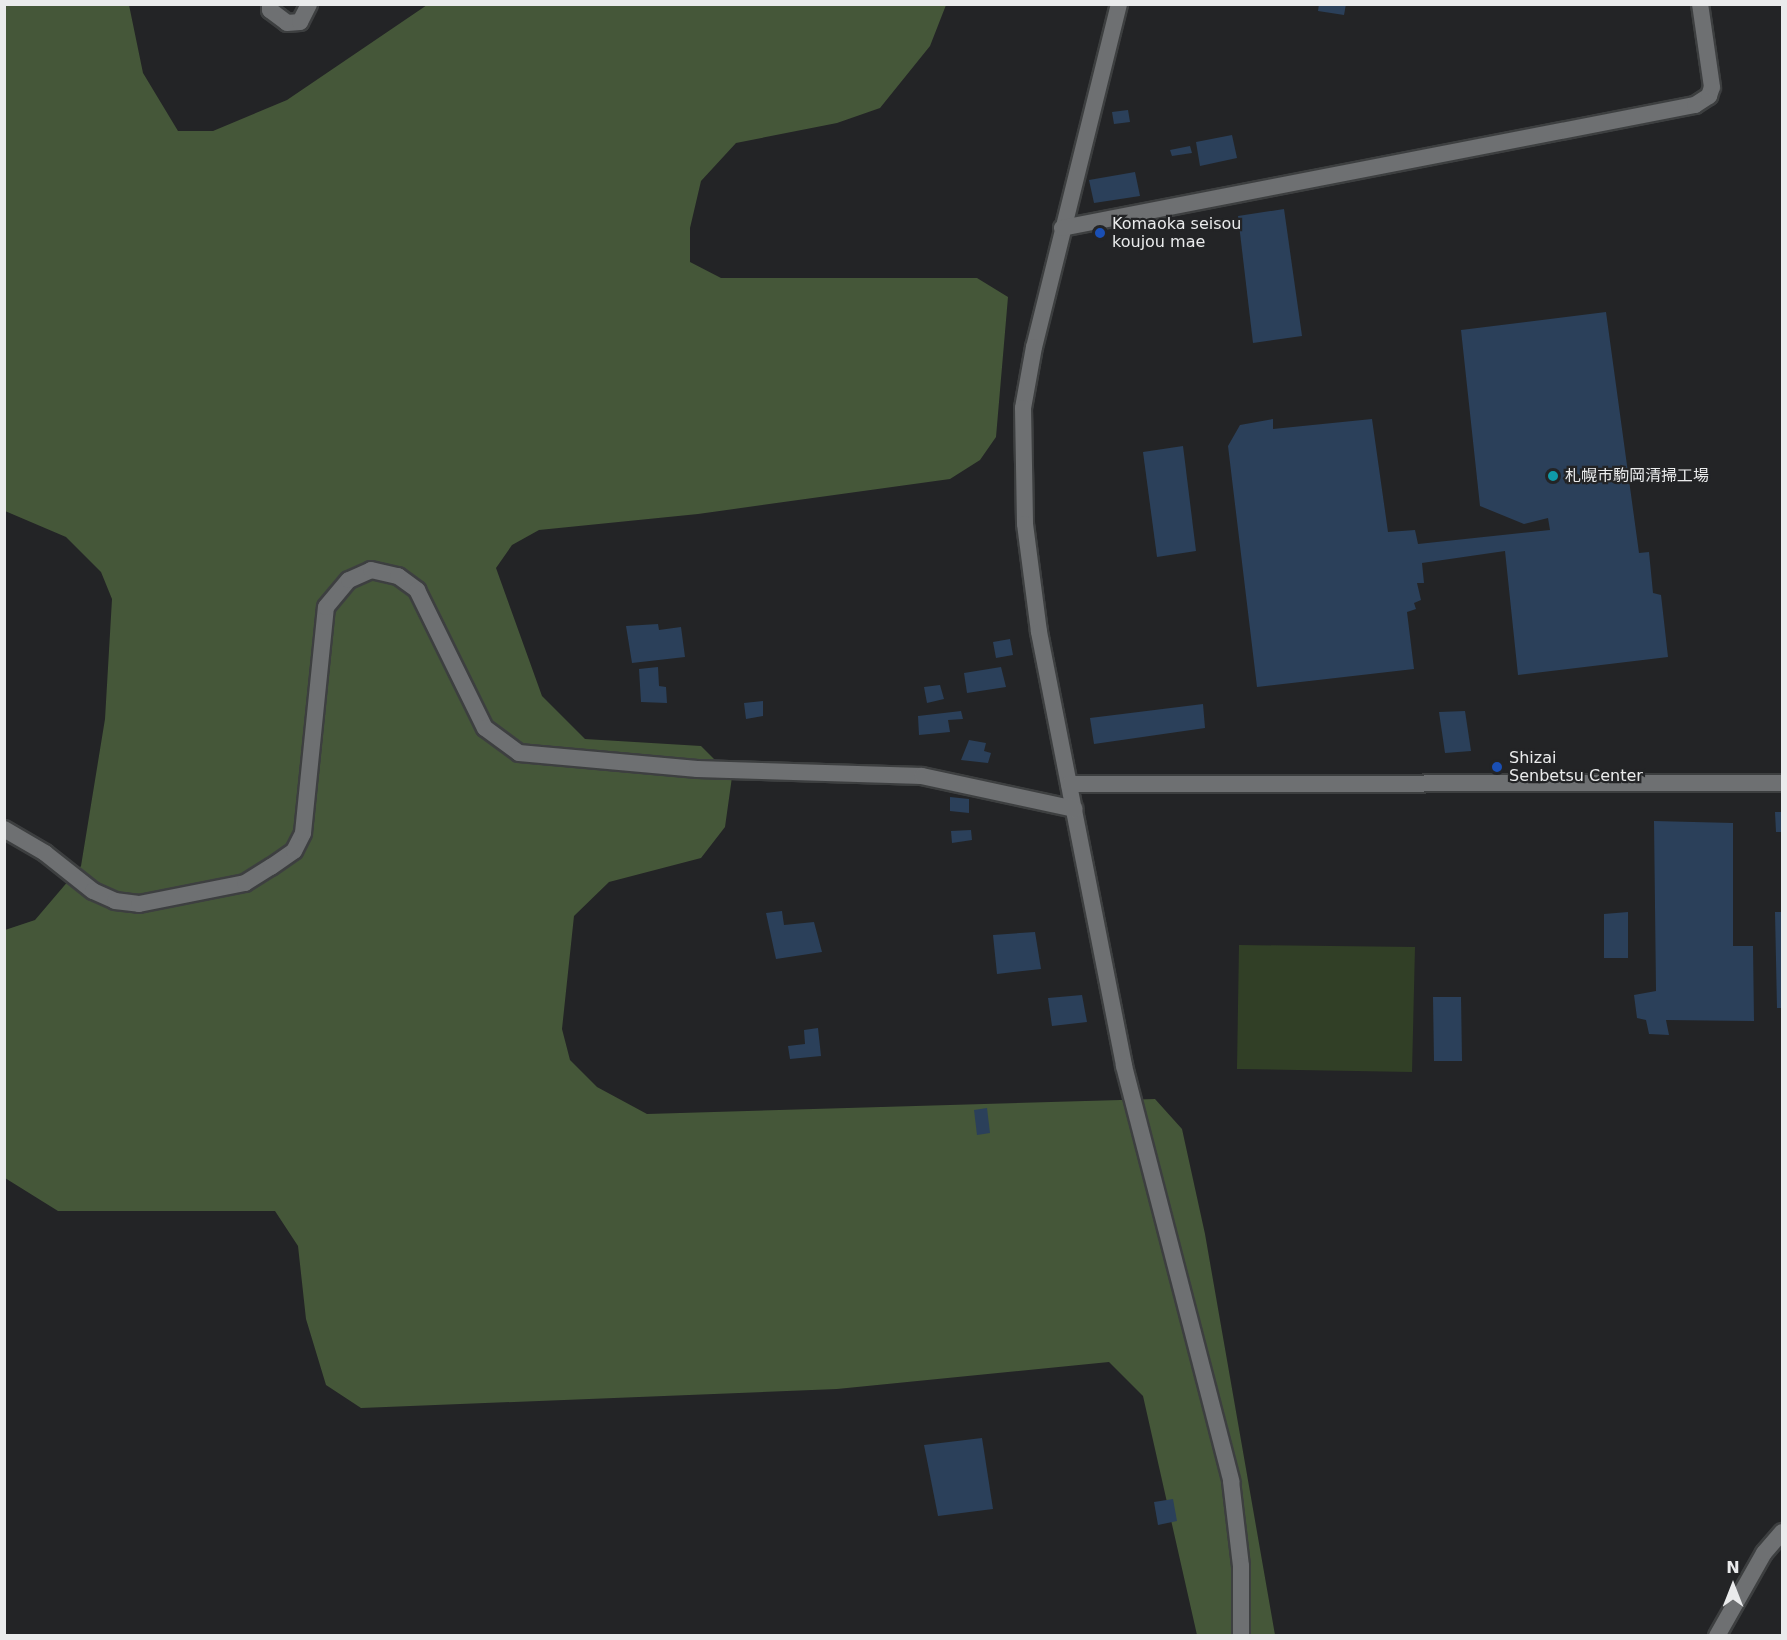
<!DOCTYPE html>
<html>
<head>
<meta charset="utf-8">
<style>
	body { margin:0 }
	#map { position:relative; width:1787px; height:1640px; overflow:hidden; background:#232426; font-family:"DejaVu Sans","Noto Sans JP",sans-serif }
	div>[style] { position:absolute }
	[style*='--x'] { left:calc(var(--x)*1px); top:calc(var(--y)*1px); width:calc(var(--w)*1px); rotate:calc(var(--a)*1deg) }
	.green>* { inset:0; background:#313f26 }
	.forest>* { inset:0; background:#455739 }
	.building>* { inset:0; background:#2b405a }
	.roads { filter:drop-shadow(2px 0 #3d3f40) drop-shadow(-2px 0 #3d3f40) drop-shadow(0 2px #3d3f40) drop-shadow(0 -2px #3d3f40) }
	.minor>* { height:16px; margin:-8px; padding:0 8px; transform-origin:8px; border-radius:8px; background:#6e7072 }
	.dots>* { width:16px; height:16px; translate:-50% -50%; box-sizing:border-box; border:3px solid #232426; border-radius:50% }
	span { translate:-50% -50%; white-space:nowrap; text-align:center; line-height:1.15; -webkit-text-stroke:4.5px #232426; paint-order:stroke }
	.poi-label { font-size:16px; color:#eaebec }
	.left { translate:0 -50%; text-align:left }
	.frame { position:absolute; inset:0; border:6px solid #eaebec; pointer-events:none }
	.north { position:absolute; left:1703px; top:1556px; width:60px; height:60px; -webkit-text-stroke:4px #232426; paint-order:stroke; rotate:0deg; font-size:16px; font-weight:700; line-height:24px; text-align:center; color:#eaebec }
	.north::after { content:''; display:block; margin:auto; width:21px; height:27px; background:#eaebec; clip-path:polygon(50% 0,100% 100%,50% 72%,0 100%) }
</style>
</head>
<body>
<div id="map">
	<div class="green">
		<div style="clip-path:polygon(1239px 945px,1415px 947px,1412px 1072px,1237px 1069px)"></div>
	</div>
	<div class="forest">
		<div style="clip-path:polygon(5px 5px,129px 5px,143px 73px,178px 131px,213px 131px,287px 100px,427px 5px,946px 5px,930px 46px,880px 108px,837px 123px,736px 143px,701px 181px,690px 228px,690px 262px,721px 278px,977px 278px,1008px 297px,996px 437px,980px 460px,950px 479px,698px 514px,539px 530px,512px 545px,496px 568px,542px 696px,585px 739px,701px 746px,732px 777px,725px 827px,701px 858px,609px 882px,574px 916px,562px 1029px,570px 1060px,597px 1087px,647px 1114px,1155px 1099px,1182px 1129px,1205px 1234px,1275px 1635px,1197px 1635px,1143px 1396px,1109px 1362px,837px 1389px,361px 1408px,326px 1385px,306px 1319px,298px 1246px,275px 1211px,58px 1211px,5px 1178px,5px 930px,35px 920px,81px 866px,105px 719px,112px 599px,101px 572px,66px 537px,5px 511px)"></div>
	</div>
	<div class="building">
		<div style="clip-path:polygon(1319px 4px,1346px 4px,1344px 15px,1318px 11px)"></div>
		<div style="clip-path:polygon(1128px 110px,1130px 122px,1114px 124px,1112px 112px)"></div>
		<div style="clip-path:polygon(1232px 135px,1237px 158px,1200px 166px,1196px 142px)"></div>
		<div style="clip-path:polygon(1190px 146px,1192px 153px,1172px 156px,1170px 150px)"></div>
		<div style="clip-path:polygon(1135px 172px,1140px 196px,1094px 203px,1089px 180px)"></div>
		<div style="clip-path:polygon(1284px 209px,1302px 336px,1253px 343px,1238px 216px)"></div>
		<div style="clip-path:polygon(1606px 312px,1639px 553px,1649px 552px,1653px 593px,1661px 595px,1668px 657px,1518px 675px,1505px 551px,1422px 563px,1424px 583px,1417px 583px,1421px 600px,1414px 603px,1416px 609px,1407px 612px,1414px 669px,1257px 687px,1228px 446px,1240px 425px,1273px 419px,1273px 429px,1372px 419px,1388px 532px,1415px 530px,1418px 544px,1550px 530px,1548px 518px,1524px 524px,1480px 506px,1461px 330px)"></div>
		<div style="clip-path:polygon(1183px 446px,1196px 551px,1157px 557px,1143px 452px)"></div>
		<div style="clip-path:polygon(658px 624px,659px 630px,681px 627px,685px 657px,632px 663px,626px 626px)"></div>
		<div style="clip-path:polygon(1010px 639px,1013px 655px,996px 658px,993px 642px)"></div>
		<div style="clip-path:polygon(658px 667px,659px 686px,666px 687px,667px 703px,641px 702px,639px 669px)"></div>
		<div style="clip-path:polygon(1001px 667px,1006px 687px,967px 693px,964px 673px)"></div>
		<div style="clip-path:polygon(940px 685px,944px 699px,927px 703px,924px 687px)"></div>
		<div style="clip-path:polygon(763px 701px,763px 716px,746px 719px,744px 703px)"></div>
		<div style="clip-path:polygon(1203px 704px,1205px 728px,1094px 744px,1090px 718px)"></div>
		<div style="clip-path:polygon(961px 711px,963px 719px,948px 720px,950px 732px,919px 735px,918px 716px)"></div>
		<div style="clip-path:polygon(1465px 711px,1471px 751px,1445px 753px,1439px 712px)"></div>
		<div style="clip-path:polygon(969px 740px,986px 743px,984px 751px,991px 753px,988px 763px,961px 760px)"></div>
		<div style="clip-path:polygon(950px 797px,969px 799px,969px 813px,950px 811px)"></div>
		<div style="clip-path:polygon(1775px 812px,1782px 812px,1782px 832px,1776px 832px)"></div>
		<div style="clip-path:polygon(1654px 821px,1733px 823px,1733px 946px,1753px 946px,1754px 1021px,1666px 1020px,1669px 1035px,1649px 1034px,1646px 1020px,1637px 1018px,1634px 995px,1656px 991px)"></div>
		<div style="clip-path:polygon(971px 830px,972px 840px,952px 843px,951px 831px)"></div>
		<div style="clip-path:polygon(782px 911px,784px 925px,814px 922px,822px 952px,776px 959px,766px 913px)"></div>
		<div style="clip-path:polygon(1628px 912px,1628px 958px,1604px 958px,1604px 914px)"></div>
		<div style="clip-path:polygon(1775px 912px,1782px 912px,1782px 1008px,1777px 1008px)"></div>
		<div style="clip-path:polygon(1035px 932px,1041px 969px,997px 974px,993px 935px)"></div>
		<div style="clip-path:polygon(1082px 995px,1087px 1022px,1052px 1026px,1048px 998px)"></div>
		<div style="clip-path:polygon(1433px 997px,1461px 997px,1462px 1061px,1434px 1061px)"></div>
		<div style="clip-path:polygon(818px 1028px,821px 1056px,790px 1059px,788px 1046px,805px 1044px,804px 1030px)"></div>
		<div style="clip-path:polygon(987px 1108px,990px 1133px,977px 1135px,974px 1110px)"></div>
		<div style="clip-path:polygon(982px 1438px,993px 1509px,938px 1516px,924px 1445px)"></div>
		<div style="clip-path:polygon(1173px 1499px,1177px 1521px,1158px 1525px,1154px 1502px)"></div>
	</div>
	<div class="roads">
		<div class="minor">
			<div style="--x:270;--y:4;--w:6;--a:90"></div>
			<div style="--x:270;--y:10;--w:21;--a:37"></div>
			<div style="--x:287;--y:23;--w:13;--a:-4"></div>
			<div style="--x:300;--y:22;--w:20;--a:-63"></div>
			<div style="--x:1119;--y:4;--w:353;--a:103.9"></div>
			<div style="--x:1034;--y:347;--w:62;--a:100.2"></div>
			<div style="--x:1023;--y:408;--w:116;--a:89"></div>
			<div style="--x:1025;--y:524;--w:109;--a:82.6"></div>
			<div style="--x:1039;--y:632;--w:442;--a:78.9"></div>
			<div style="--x:1124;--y:1066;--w:429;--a:75.5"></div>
			<div style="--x:1231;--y:1481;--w:86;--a:83.3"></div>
			<div style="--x:1241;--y:1566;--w:70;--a:90"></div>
			<div style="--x:1062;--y:228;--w:645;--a:-11"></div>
			<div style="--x:1695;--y:105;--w:17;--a:-33"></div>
			<div style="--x:1709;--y:96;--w:9;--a:-72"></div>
			<div style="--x:1712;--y:87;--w:84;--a:-98.2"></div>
			<div style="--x:1069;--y:784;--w:713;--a:-0.08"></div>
			<div style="--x:4;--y:829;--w:48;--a:30.3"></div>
			<div style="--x:45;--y:853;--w:61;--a:38.4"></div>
			<div style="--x:93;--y:891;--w:24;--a:24"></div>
			<div style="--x:115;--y:901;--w:24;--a:7"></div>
			<div style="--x:139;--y:904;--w:108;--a:-11.2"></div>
			<div style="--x:245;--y:883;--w:31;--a:-32"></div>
			<div style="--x:271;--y:867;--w:28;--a:-35"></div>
			<div style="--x:294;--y:851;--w:20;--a:-63"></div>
			<div style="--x:303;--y:833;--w:227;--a:-84.2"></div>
			<div style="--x:326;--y:607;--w:35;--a:-50"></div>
			<div style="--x:349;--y:580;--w:24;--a:-24"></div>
			<div style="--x:371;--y:570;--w:28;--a:13"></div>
			<div style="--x:398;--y:576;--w:24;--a:36"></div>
			<div style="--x:417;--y:590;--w:154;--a:63.8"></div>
			<div style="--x:485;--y:728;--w:42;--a:36.3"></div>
			<div style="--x:519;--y:753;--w:179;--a:5.1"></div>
			<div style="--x:697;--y:769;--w:225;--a:1.8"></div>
			<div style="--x:922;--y:776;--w:156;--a:12.2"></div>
			<div style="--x:1717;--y:1636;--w:95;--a:-60.5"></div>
			<div style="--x:1764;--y:1553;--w:28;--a:-49"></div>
		</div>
	</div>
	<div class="dots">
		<div style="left:1100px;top:233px;background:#1a4fb4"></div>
		<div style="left:1553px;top:476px;background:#0f9aa8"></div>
		<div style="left:1497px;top:767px;background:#1a4fb4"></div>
	</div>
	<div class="poi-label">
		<span class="left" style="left:1112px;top:233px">Komaoka seisou<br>koujou mae</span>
		<span class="left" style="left:1565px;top:476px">札幌市駒岡清掃工場</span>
		<span class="left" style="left:1509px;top:767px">Shizai<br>Senbetsu Center</span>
	</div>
	<div class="frame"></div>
	<div class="north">N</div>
</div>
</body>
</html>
